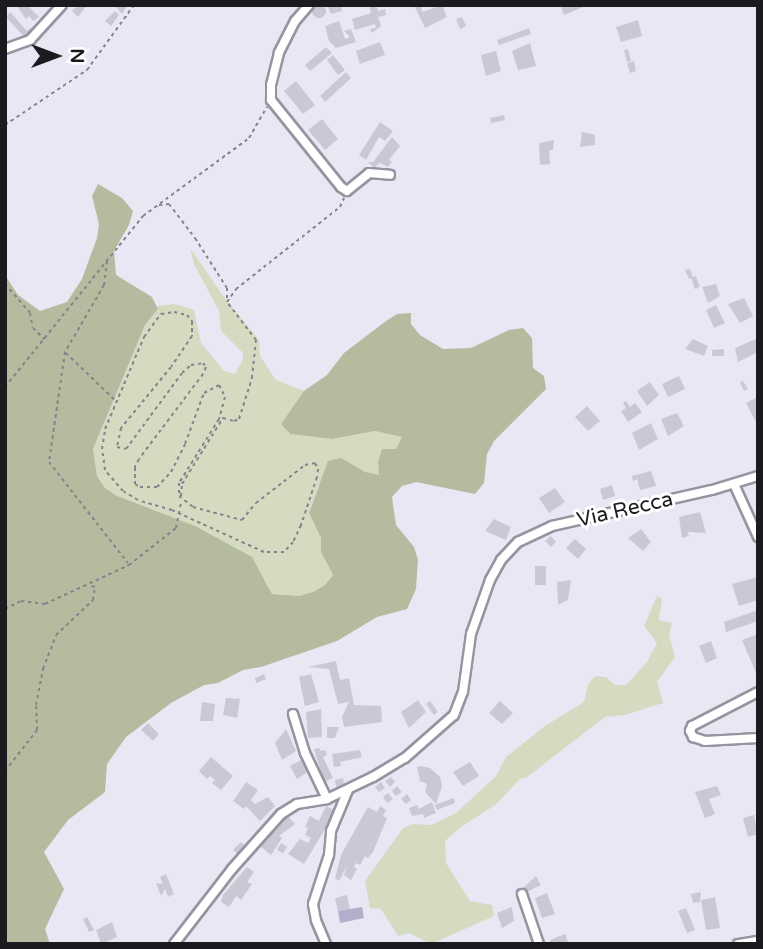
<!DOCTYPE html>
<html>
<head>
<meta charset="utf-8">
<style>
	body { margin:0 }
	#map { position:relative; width:763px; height:949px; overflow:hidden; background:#e8e8f5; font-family:"Varela Round",sans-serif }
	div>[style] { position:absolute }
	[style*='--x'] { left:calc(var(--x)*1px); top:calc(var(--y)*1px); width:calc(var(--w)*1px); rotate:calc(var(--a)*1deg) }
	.green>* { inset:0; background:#d4dbc0 }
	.forest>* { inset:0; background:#b4bb9e }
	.water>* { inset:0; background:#b1afcb }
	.building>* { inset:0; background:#c9c8d5 }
	.round { border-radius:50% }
	.path>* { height:2px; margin-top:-1px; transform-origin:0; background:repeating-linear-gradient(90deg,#84848c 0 3.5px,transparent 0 7px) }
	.roads { filter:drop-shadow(2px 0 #9594a0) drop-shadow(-2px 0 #9594a0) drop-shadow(0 2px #9594a0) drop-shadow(0 -2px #9594a0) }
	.street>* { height:8px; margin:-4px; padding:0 4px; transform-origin:4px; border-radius:4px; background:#fff }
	span { translate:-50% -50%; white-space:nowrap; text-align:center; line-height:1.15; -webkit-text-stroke:6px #fff; paint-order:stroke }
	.street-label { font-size:21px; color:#1b1b1f }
	.frame { position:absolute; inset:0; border:7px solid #1b1b1f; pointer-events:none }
	.north { position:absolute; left:21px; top:21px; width:70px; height:70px; -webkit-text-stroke:5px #fff; paint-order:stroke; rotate:90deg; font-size:19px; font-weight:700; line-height:28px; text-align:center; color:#1b1b1f }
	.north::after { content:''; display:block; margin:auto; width:24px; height:32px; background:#1b1b1f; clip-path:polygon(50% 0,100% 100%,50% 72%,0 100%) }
</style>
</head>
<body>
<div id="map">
	<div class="green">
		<div style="clip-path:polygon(190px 248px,224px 297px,259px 340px,260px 356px,276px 380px,304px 391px,281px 424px,290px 434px,332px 439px,375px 431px,402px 437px,396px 449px,378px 462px,379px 475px,365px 473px,341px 458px,318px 486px,309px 513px,321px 538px,321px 552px,333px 575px,325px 585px,313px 592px,299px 596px,271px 594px,266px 581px,117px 496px,105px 488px,97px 476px,93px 449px,145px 325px,158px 309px,157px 306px,175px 304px,194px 310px,201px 343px,224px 371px,235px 374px,243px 359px,243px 353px,221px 331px,219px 311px,194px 264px)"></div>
		<div style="clip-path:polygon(657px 596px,662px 599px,659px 620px,672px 623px,669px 635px,675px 657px,657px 682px,663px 703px,625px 715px,605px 717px,527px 777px,520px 779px,495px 805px,461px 827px,445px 841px,446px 863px,470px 901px,492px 905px,494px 916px,431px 944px,409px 933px,398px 936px,381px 909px,370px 908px,365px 881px,403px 828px,413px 824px,431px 825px,456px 813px,496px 776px,506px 757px,545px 726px,584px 702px,588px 684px,595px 676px,606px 677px,615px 685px,626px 685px,647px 662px,657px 643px,644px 626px)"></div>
	</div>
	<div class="forest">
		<div style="clip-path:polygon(98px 184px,122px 198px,133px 211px,129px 225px,114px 251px,116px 275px,152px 297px,158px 309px,145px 325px,93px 449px,97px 476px,105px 488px,117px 496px,195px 526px,252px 557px,272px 594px,299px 596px,313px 592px,325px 585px,333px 575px,321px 552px,321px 538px,309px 513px,328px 461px,341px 458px,365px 472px,379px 475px,378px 462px,382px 449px,396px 449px,402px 437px,375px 431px,332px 439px,290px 434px,281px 424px,304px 391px,327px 375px,344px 353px,386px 321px,397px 314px,411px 313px,411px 324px,420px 335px,443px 349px,471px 348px,509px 330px,523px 328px,532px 338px,533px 368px,544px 376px,546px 389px,494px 441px,487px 454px,484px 483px,475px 494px,416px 482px,402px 486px,392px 497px,396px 525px,414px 547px,418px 560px,416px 589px,407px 609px,377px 617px,337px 641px,261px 667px,243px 670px,218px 683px,204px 685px,171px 703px,126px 737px,107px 764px,105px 792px,68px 820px,44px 852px,64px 889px,45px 929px,50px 944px,5px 944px,5px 275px,18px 295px,40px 311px,67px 302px,82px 279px,97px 238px,99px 224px,92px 196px)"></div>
	</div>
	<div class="water">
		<div style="clip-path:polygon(362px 907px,364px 918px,340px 923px,338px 911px)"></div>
	</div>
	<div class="building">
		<div class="round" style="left:312px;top:4px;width:14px;height:14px"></div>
		<div style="clip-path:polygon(16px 5px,27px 5px,39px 17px,33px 21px,29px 16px,26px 19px)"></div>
		<div style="clip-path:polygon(78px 5px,87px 5px,78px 17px,72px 11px)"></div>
		<div style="clip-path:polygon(114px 5px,128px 5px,122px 14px)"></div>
		<div style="clip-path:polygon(327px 5px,341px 5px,342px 11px,331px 14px)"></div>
		<div style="clip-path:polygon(369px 5px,376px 5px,378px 11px,385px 9px,386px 15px,378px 17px,381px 26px,372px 33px,370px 29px,376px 28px,375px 24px,355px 30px,352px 19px,371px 13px)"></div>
		<div style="clip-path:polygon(414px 5px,421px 5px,422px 12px,442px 5px,447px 17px,425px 28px)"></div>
		<div style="clip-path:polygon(566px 5px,588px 5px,564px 15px,561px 7px)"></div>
		<div style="clip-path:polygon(115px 11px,119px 15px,111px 26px,105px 21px)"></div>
		<div style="clip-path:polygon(10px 12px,27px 31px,30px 28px,35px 33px,27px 40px,6px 17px)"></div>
		<div style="clip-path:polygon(462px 17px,466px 26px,460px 29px,456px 19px)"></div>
		<div style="clip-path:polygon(638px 20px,642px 36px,621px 42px,616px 27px)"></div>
		<div style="clip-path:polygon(339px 21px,345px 39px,350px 37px,344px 31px,351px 29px,356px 42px,336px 48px,329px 41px,325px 26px)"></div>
		<div style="clip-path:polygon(529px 28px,531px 34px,499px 45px,497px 40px)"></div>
		<div style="clip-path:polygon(380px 42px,385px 55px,360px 64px,356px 51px)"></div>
		<div style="clip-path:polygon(530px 43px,536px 66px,518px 70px,512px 51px)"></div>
		<div style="clip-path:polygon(326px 47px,332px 53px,310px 71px,305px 65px)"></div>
		<div style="clip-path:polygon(628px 49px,631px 61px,627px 62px,624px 50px)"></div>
		<div style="clip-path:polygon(496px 51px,501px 71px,486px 76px,481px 55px)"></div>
		<div style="clip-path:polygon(333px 55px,345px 70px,338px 75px,327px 60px)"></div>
		<div style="clip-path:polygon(634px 61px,636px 71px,630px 73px,627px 63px)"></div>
		<div style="clip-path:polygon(346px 72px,351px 78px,325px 102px,320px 96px)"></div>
		<div style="clip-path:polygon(296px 81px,315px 105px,303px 114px,284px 91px)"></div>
		<div style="clip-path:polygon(504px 115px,505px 120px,491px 123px,490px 118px)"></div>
		<div style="clip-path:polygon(322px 119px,338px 139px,325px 150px,308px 130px)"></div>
		<div style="clip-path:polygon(380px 122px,393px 131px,385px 141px,379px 137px,366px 160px,359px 155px)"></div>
		<div style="clip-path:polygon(582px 132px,595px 135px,595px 145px,580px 147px)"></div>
		<div style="clip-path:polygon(392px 137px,400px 146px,389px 160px,392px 162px,388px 167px,380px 163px,374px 168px,368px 162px,373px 162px)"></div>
		<div style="clip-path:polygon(554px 140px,553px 150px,549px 150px,550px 164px,540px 165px,539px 143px)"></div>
		<div style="clip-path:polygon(690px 269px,693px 277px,696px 276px,700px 287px,695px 289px,691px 278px,689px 279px,685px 270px)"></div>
		<div style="clip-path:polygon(716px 284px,720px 296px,708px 303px,702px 287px)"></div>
		<div style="clip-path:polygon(744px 298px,753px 316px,740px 323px,728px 304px)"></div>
		<div style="clip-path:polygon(716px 305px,725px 323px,714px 328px,706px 310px)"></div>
		<div style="clip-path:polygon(758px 338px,758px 352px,738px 362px,735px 348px)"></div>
		<div style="clip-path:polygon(693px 339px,708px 346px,704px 356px,685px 349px)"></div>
		<div style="clip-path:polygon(724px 349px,724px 356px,712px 356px,712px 350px)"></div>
		<div style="clip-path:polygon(679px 376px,685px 389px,668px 397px,662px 384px)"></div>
		<div style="clip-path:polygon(743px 381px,748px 389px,744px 391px,740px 382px)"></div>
		<div style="clip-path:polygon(650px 382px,659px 395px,647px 406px,637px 391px)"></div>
		<div style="clip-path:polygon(758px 397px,758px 421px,756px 422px,746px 403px)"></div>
		<div style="clip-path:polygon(626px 401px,630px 407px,635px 403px,642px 412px,628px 422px,621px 411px,626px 408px,623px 403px)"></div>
		<div style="clip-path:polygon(587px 406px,600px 421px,588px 431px,575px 417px)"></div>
		<div style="clip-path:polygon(677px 413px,684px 426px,668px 436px,661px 419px)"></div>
		<div style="clip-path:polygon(651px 423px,658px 439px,639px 450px,632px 433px)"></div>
		<div style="clip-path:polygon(651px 471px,656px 486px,640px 490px,637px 479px,633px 481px,632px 476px)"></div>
		<div style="clip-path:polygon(612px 485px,615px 496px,603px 500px,600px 489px)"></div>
		<div style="clip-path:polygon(555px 488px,565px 502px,549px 513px,539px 498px)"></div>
		<div style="clip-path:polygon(700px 512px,706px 533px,687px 532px,689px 536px,682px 538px,679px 517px)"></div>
		<div style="clip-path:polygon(494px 519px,511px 527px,506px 540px,485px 531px)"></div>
		<div style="clip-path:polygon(641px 529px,651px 542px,643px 551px,628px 538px)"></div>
		<div style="clip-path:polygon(551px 536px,556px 542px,551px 547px,545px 541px)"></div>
		<div style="clip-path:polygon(575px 539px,586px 549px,578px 559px,566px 548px)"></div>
		<div style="clip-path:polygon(535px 566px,546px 566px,546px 585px,535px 585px)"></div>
		<div style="clip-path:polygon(758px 577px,758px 600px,739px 606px,732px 584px)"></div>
		<div style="clip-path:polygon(571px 580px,568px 600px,558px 605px,557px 582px)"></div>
		<div style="clip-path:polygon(758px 610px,758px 621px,726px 632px,724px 622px)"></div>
		<div style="clip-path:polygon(758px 634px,758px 672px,756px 673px,742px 640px)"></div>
		<div style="clip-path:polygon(711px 641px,717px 658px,706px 663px,699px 646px)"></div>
		<div style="clip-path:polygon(336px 661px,340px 680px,349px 678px,354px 705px,381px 706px,382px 722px,344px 727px,342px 717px,349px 702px,338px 704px,329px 669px,308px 667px)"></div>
		<div style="clip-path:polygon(264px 674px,266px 679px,256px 683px,255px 678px)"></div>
		<div style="clip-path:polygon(311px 674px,319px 702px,305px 706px,299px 677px)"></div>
		<div style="clip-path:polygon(226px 698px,240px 699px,237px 718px,223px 715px)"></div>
		<div style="clip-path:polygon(418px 700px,426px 712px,409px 728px,401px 712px)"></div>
		<div style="clip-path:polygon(430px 701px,438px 712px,434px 715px,426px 704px)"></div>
		<div style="clip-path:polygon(500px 701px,513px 713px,502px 724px,489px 713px)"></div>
		<div style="clip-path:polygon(202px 702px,215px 704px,213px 721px,200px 721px)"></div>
		<div style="clip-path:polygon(321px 709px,322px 737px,308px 738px,306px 712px)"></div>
		<div style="clip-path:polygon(148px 723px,159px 734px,153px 741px,141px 730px)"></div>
		<div style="clip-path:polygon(327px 727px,339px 727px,335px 738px,327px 738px)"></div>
		<div style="clip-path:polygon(286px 729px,296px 751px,282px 760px,275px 743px)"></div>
		<div style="clip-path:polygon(319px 748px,321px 751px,325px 750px,327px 755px,323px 757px,333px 778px,324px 782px,314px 749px)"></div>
		<div style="clip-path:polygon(360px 750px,362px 757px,340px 762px,341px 766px,334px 767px,332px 754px)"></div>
		<div style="clip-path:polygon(211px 757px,233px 776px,221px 790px,212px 783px,215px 780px,210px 776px,207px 779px,199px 771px)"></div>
		<div style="clip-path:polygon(301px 760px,308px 772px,297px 779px,290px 766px)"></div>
		<div style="clip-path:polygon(470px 762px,479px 776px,463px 786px,453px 772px)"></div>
		<div style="clip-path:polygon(421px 766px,430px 768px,440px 777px,442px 786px,436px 804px,425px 792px,427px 784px,420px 781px,417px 767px)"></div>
		<div style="clip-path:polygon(391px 777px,395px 782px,390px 787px,385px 781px)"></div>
		<div style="clip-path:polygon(343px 778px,344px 784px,336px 787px,335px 780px)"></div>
		<div style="clip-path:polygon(246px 782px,258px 790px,251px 800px,255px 804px,268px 797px,275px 806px,260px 821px,246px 806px,244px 809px,233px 801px)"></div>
		<div style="clip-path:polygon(381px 782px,385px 788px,379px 792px,375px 787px)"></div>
		<div style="clip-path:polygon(397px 786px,402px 792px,396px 796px,392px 791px)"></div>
		<div style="clip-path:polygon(717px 786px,721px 795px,709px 799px,715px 814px,705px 818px,695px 792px)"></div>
		<div style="clip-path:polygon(388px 793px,393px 799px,387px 803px,383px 797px)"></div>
		<div style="clip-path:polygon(407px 794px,411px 800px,406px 804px,401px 799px)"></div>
		<div style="clip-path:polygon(454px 798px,455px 803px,437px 810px,435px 805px)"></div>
		<div style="clip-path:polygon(432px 802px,436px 813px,424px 818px,423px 814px,412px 816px,409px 808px,417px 805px,419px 809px)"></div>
		<div style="clip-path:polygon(326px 806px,336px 811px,304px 864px,288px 854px,300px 839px,308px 843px,311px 838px,305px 835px,308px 828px,305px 827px,310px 816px,319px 821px)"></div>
		<div style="clip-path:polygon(380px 806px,386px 810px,383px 816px,387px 818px,373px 852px,368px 858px,365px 856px,360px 865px,356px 863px,354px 867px,357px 869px,351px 880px,344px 875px,347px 866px,339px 881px,335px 878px,341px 855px,368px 807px,377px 812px)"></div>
		<div style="clip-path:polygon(287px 815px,295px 824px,279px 836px,282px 838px,271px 855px,259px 845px)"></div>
		<div style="clip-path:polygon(754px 815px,758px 834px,748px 837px,743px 818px)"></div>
		<div style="clip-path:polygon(241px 842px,246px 847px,239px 855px,233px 850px)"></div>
		<div style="clip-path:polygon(281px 843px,287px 847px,283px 853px,277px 850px)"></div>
		<div style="clip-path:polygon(247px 867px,254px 872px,247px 882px,252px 884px,241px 900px,236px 896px,229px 907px,221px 902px,223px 895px)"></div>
		<div style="clip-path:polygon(166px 874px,174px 894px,168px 897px,165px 889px,161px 896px,156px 883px,163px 884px,160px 877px)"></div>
		<div style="clip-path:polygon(536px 876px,541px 885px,527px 892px,524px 887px)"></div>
		<div style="clip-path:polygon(701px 892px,700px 902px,693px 903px,691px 894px)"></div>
		<div style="clip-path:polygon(547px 893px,555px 914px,542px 918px,535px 898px)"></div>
		<div style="clip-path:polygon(347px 895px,350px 909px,338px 911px,335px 898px)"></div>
		<div style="clip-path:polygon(715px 897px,720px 928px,706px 930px,701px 900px)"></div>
		<div style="clip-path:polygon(512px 907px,514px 921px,502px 928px,497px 913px)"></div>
		<div style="clip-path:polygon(686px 908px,695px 930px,687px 933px,678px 911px)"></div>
		<div style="clip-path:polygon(87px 917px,94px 930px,89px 932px,83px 919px)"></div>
		<div style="clip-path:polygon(112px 922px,117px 937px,101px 944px,96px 930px)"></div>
		<div style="clip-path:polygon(565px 934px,569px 944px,551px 944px,550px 940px)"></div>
	</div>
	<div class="path">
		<div style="--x:5;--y:125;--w:99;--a:-33.9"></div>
		<div style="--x:87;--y:70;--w:80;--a:-54.1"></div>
		<div style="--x:159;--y:205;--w:10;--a:-6"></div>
		<div style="--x:169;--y:204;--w:43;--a:52.6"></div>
		<div style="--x:195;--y:238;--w:59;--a:57.4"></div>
		<div style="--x:227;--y:288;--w:12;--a:90"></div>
		<div style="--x:107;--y:261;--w:24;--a:97"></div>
		<div style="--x:104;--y:285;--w:78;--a:120.2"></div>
		<div style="--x:65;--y:352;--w:111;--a:98.3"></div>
		<div style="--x:49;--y:462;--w:128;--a:52"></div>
		<div style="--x:5;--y:284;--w:38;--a:49"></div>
		<div style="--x:30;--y:313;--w:15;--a:79"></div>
		<div style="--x:33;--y:328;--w:16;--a:45"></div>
		<div style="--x:174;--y:312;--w:13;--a:13"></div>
		<div style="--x:187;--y:315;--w:8;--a:50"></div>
		<div style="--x:192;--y:321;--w:15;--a:90"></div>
		<div style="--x:192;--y:336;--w:37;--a:124"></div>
		<div style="--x:171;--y:367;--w:79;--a:129.3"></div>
		<div style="--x:121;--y:428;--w:19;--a:102"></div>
		<div style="--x:117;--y:447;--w:9;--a:13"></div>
		<div style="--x:126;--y:449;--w:94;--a:-53.6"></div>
		<div style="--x:182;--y:373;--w:12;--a:-42"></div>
		<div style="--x:191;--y:365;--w:12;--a:-9"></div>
		<div style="--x:203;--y:363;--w:5;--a:53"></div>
		<div style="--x:206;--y:367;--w:8;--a:113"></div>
		<div style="--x:203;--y:374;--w:106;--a:127"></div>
		<div style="--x:139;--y:459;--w:9;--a:117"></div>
		<div style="--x:135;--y:467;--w:17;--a:90"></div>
		<div style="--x:135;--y:484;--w:6;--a:31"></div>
		<div style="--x:140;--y:487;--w:17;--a:0"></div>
		<div style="--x:157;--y:487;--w:21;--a:-47"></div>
		<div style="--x:171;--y:472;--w:31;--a:-63"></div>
		<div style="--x:185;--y:444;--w:54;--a:-69.6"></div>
		<div style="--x:204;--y:393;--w:17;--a:-28"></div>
		<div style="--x:219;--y:385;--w:13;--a:63"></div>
		<div style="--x:225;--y:397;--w:23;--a:105"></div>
		<div style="--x:219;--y:419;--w:75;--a:122"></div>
		<div style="--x:179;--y:483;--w:13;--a:90"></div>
		<div style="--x:179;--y:496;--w:18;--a:38"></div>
		<div style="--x:193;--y:507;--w:51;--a:14.9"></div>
		<div style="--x:242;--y:520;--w:22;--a:-51"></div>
		<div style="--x:256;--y:503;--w:62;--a:-37.8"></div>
		<div style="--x:305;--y:465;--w:10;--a:-11"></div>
		<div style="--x:315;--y:463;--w:7;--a:63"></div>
		<div style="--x:318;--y:469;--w:8;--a:97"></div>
		<div style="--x:317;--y:477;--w:51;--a:108.4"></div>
		<div style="--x:301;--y:525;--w:19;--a:115"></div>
		<div style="--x:293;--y:542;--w:13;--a:132"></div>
		<div style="--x:284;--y:552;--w:20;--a:180"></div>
		<div style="--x:264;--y:552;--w:101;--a:-155.5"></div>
		<div style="--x:172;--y:510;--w:35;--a:-164"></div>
		<div style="--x:138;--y:500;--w:17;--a:-149"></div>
		<div style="--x:123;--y:491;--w:28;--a:-131"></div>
		<div style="--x:105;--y:470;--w:21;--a:-98"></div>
		<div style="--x:102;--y:449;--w:20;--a:-81"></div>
		<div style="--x:105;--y:429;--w:100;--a:-67"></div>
		<div style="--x:144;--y:337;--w:29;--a:-54"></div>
		<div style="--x:161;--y:314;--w:13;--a:-9"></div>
		<div style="--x:5;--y:318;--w:17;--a:90"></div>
		<div style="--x:66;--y:353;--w:71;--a:43.9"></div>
		<div style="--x:5;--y:387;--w:220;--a:-51.1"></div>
		<div style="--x:143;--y:216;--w:132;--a:-36.3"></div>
		<div style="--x:249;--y:138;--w:36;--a:-60"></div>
		<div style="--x:181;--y:496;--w:12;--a:-85"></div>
		<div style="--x:182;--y:484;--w:78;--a:-58.2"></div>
		<div style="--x:223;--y:418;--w:11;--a:15"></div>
		<div style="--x:234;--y:421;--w:5;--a:-22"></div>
		<div style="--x:239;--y:419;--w:43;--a:-72.4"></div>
		<div style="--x:252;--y:378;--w:38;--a:-84"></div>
		<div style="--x:256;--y:340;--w:48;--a:-127.3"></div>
		<div style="--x:227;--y:302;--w:16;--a:-55"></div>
		<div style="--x:236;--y:289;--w:132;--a:-38.3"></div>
		<div style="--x:340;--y:207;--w:10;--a:-66"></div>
		<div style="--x:5;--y:609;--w:18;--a:-27"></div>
		<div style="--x:21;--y:601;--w:24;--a:7"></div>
		<div style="--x:45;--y:604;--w:93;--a:-24.9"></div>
		<div style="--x:129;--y:565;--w:60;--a:-38.2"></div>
		<div style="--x:176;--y:528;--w:26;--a:-79"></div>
		<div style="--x:5;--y:771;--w:52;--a:-52"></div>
		<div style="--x:37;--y:730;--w:25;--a:-92"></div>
		<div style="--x:36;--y:705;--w:37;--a:-79"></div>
		<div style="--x:43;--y:669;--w:36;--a:-69"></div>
		<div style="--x:56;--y:635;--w:51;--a:-43.4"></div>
		<div style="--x:93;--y:600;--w:13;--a:-81"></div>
		<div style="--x:95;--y:587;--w:6;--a:-162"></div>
	</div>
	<div class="roads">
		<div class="street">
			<div style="--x:309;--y:5;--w:21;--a:131"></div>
			<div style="--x:295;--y:21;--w:36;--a:117"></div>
			<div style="--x:279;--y:53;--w:33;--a:104"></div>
			<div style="--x:271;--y:85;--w:15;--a:90"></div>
			<div style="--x:271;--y:100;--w:112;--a:51.2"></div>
			<div style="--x:341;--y:187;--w:7;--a:34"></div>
			<div style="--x:347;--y:191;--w:28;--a:-39"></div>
			<div style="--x:369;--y:173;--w:21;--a:5"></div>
			<div style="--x:5;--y:49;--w:27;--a:-20"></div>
			<div style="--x:30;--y:40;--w:47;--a:-47.6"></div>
			<div style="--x:734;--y:484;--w:58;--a:65.6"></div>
			<div style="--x:758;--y:692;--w:74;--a:152.7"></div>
			<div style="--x:692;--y:726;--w:5;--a:112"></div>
			<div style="--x:690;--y:731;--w:7;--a:63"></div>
			<div style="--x:693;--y:737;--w:13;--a:18"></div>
			<div style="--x:705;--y:741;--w:53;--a:-3.2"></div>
			<div style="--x:293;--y:714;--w:41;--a:72.9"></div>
			<div style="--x:305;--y:753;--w:51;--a:64.4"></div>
			<div style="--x:522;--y:894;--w:53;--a:71.2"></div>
			<div style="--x:174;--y:944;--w:95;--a:-52.3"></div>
			<div style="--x:232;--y:869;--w:74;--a:-48.3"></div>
			<div style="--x:281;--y:814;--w:19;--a:-32"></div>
			<div style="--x:297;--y:804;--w:30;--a:-9"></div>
			<div style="--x:327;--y:799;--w:51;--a:-25.6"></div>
			<div style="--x:373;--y:777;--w:37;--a:-31"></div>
			<div style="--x:405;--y:758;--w:65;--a:-41.3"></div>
			<div style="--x:454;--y:715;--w:25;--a:-69"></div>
			<div style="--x:463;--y:692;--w:59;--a:-82.1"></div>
			<div style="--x:471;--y:634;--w:57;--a:-70.6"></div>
			<div style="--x:490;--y:580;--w:23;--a:-61"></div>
			<div style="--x:501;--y:560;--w:25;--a:-47"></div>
			<div style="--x:518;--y:542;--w:38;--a:-25"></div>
			<div style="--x:552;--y:526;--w:164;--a:-12.7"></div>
			<div style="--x:712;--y:490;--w:48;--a:-16.9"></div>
			<div style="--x:326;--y:944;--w:26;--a:-113"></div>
			<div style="--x:316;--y:920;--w:16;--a:-101"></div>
			<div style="--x:313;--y:904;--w:52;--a:-71.9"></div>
			<div style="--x:329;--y:855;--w:24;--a:-85"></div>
			<div style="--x:331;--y:831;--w:44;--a:-67.5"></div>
			<div style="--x:738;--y:944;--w:20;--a:-9"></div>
		</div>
	</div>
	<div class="street-label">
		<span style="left:625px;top:510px;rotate:-13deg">Via Recca</span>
	</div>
	<div class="frame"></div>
	<div class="north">N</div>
</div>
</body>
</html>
